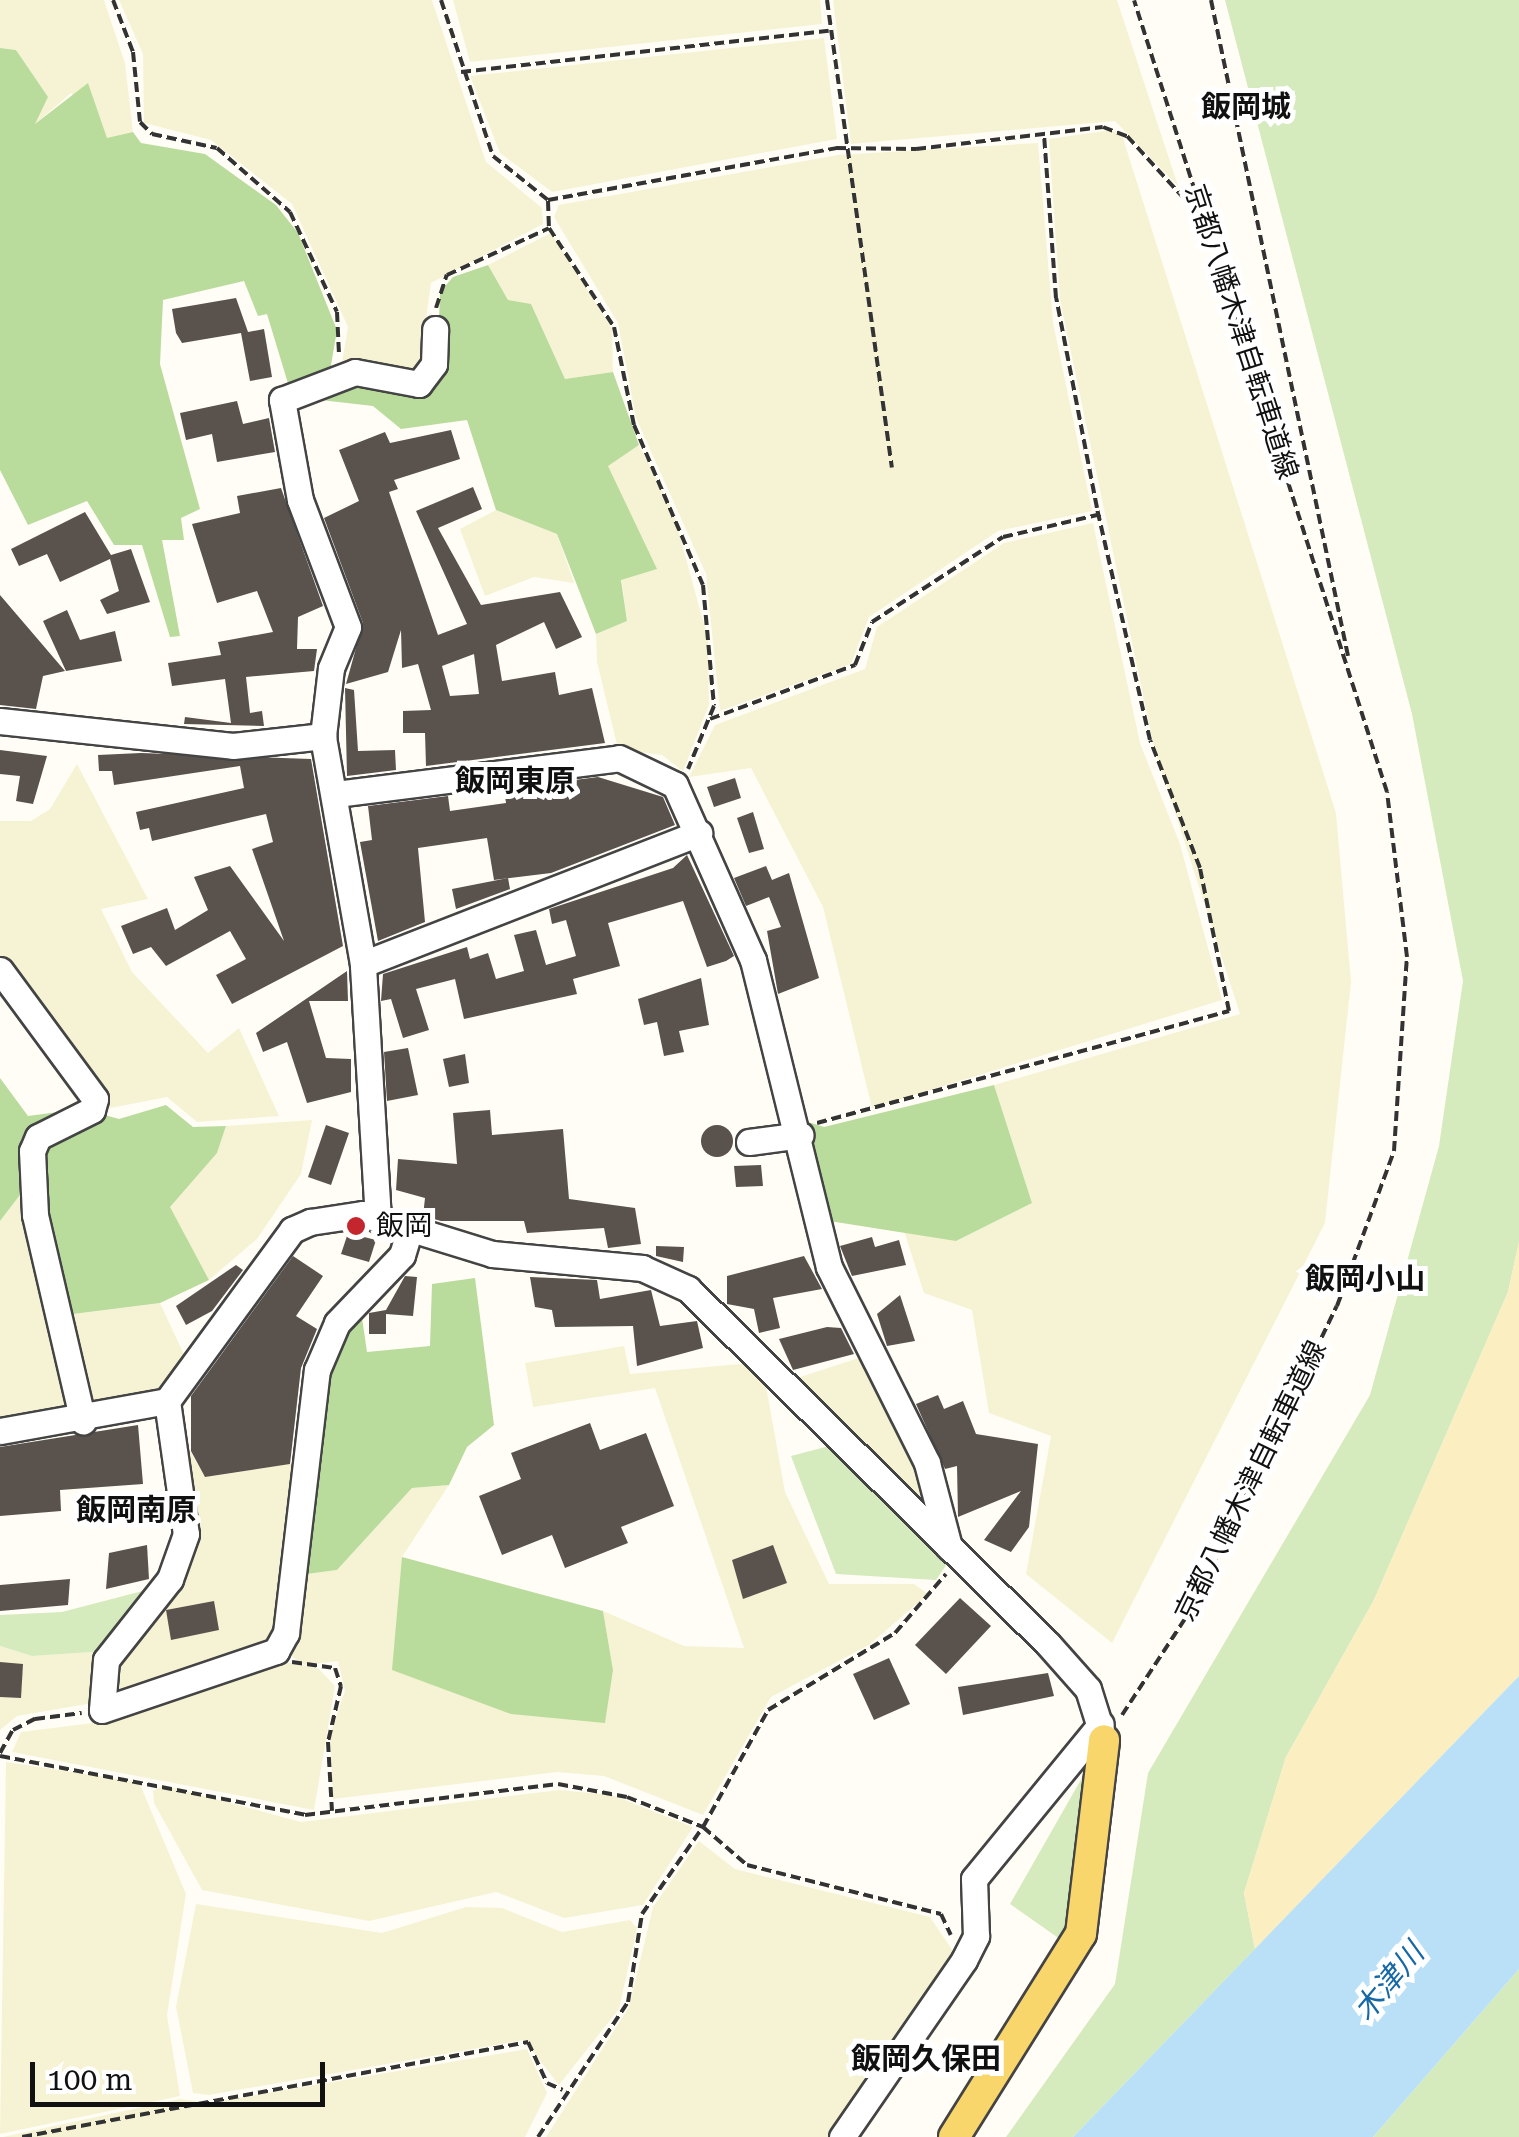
<!DOCTYPE html>
<html>
<head>
<meta charset="utf-8">
<style>
	body { margin:0 }
	#map { position:relative; width:1519px; height:2137px; overflow:hidden; background:#fffdf5; font-family:"Roboto Serif","Noto Sans JP",serif }
	div>[style] { position:absolute }
	[style*='--x'] { left:calc(var(--x)*1px); top:calc(var(--y)*1px); width:calc(var(--w)*1px); rotate:calc(var(--a)*1deg) }
	.farmland>* { inset:0; background:#f6f3d4 }
	.green>* { inset:0; background:#d5ebbd }
	.forest>* { inset:0; background:#b9dc9c }
	.sand>* { inset:0; background:#fbeec1 }
	.water>* { inset:0; background:#b9e0f7 }
	.building>* { inset:0; background:#5a524d }
	.round { border-radius:50% }
	.path>* { height:4px; margin-top:-2px; transform-origin:0; background:repeating-linear-gradient(90deg,#333 0 10px,transparent 0 15px) }
	.roads { filter:drop-shadow(2px 0 #444) drop-shadow(-2px 0 #444) drop-shadow(0 2px #444) drop-shadow(0 -2px #444) }
	.minor>* { height:25px; margin:-12.5px; padding:0 12.5px; transform-origin:12.5px; border-radius:12.5px; background:#fff }
	.major>* { height:30px; margin:-15px; padding:0 15px; transform-origin:15px; border-radius:15px; background:#f9d66b }
	.dots>* { width:28px; height:28px; translate:-50% -50%; box-sizing:border-box; border:5px solid #fff; border-radius:50% }
	span { translate:-50% -50%; white-space:nowrap; text-align:center; line-height:1.15; -webkit-text-stroke:10px #fff; paint-order:stroke }
	.street-label { font-size:28px; color:#111 }
	.poi-label { font-size:28px; color:#111 }
	.left { translate:0 -50%; text-align:left }
	.neighbourhood-label { font-size:30px; color:#111; font-weight:700 }
	.water-label { font-size:30px; color:#1768a6; font-style:italic }
	.scale { position:absolute; left:30px; top:2062px; width:295px; height:45px; box-sizing:border-box; border:5px solid #111; border-top:0; padding-left:12px; font-size:30px; line-height:35px; white-space:nowrap; color:#111; -webkit-text-stroke:8px #fff; paint-order:stroke }
</style>
</head>
<body>
<div id="map">
	<div class="farmland">
		<div style="clip-path:polygon(0 0,104px 0,125px 63px,133px 132px,107px 139px,71px 93px,33px 126px,17px 50px,0 48px)"></div>
		<div style="clip-path:polygon(119px 0,432px 0,486px 162px,542px 208px,543px 224px,431px 283px,418px 376px,392px 366px,341px 368px,348px 327px,292px 204px,211px 140px,144px 123px,143px 54px)"></div>
		<div style="clip-path:polygon(453px 0,820px 0,822px 24px,470px 62px)"></div>
		<div style="clip-path:polygon(833px 0,1117px 0,1178px 186px,1115px 121px,851px 144px)"></div>
		<div style="clip-path:polygon(824px 38px,837px 139px,552px 192px,500px 153px,470px 76px)"></div>
		<div style="clip-path:polygon(1112px 130px,1122px 135px,1336px 813px,1351px 982px,1325px 1223px,1112px 1643px,1026px 1574px,1051px 1436px,989px 1413px,972px 1310px,924px 1293px,903px 1228px,956px 1241px,1032px 1203px,994px 1085px,1240px 1014px,1154px 747px,1060px 300px,1049px 139px)"></div>
		<div style="clip-path:polygon(1038px 143px,1053px 322px,1092px 511px,998px 531px,869px 617px,851px 664px,720px 711px,706px 574px,636px 418px,618px 323px,554px 217px,559px 205px,838px 155px)"></div>
		<div style="clip-path:polygon(551px 233px,612px 329px,613px 372px,565px 379px,531px 305px,508px 300px,488px 265px)"></div>
		<div style="clip-path:polygon(639px 445px,673px 511px,708px 639px,709px 705px,683px 771px,662px 755px,618px 749px,597px 662px,596px 634px,627px 621px,607px 466px)"></div>
		<div style="clip-path:polygon(496px 510px,557px 534px,574px 583px,534px 577px,485px 596px,460px 529px)"></div>
		<div style="clip-path:polygon(1093px 523px,1140px 743px,1180px 844px,1222px 1000px,872px 1108px,823px 907px,751px 768px,689px 777px,715px 725px,865px 669px,877px 627px,1004px 543px)"></div>
		<div style="clip-path:polygon(77px 764px,148px 899px,101px 909px,132px 972px,208px 1053px,239px 1028px,279px 1116px,197px 1122px,167px 1097px,110px 1108px,0 959px,0 821px,31px 821px,50px 809px)"></div>
		<div style="clip-path:polygon(312px 1120px,301px 1174px,257px 1239px,209px 1280px,169px 1207px,217px 1153px,226px 1126px)"></div>
		<div style="clip-path:polygon(23px 1191px,70px 1402px,65px 1414px,0 1418px,0 1221px)"></div>
		<div style="clip-path:polygon(160px 1303px,188px 1363px,150px 1397px,94px 1408px,65px 1315px)"></div>
		<div style="clip-path:polygon(624px 1346px,630px 1374px,751px 1363px,764px 1375px,785px 1492px,829px 1584px,914px 1584px,928px 1594px,869px 1645px,771px 1697px,703px 1815px,604px 1776px,557px 1772px,333px 1799px,330px 1734px,345px 1691px,338px 1661px,305px 1665px,285px 1652px,299px 1575px,337px 1570px,412px 1488px,449px 1485px,402px 1557px,613px 1670px,603px 1611px,684px 1646px,744px 1648px,655px 1388px,533px 1407px,525px 1363px)"></div>
		<div style="clip-path:polygon(868px 1355px,943px 1531px,794px 1379px)"></div>
		<div style="clip-path:polygon(178px 1429px,205px 1477px,296px 1463px,276px 1631px,271px 1642px,107px 1700px,112px 1659px,174px 1581px)"></div>
		<div style="clip-path:polygon(0 1646px,32px 1656px,107px 1651px,93px 1703px,17px 1716px,0 1730px)"></div>
		<div style="clip-path:polygon(279px 1661px,318px 1668px,335px 1686px,314px 1810px,12px 1752px,21px 1732px,109px 1721px)"></div>
		<div style="clip-path:polygon(6px 1762px,139px 1782px,186px 1894px,167px 2015px,180px 2096px,0 2134px)"></div>
		<div style="clip-path:polygon(164px 1785px,301px 1822px,559px 1790px,612px 1795px,693px 1827px,643px 1905px,564px 1918px,496px 1892px,369px 1921px,202px 1890px,154px 1803px,153px 1791px)"></div>
		<div style="clip-path:polygon(699px 1841px,735px 1869px,930px 1917px,955px 1954px,828px 2137px,546px 2137px,629px 2007px,653px 1907px)"></div>
		<div style="clip-path:polygon(196px 1904px,382px 1933px,466px 1907px,502px 1908px,562px 1932px,630px 1920px,637px 1928px,619px 2009px,559px 2085px,524px 2040px,209px 2095px,193px 2093px,176px 2007px)"></div>
		<div style="clip-path:polygon(527px 2049px,547px 2093px,525px 2137px,3px 2137px,180px 2099px,209px 2103px)"></div>
	</div>
	<div class="green">
		<div style="clip-path:polygon(1225px 0,1519px 0,1519px 1242px,1508px 1292px,1374px 1600px,1286px 1757px,1244px 1893px,1255px 1949px,1073px 2137px,1006px 2137px,1115px 1984px,1148px 1773px,1370px 1395px,1439px 1146px,1463px 981px,1412px 714px)"></div>
		<div style="clip-path:polygon(833px 1445px,949px 1561px,936px 1580px,836px 1574px,791px 1456px)"></div>
		<div style="clip-path:polygon(154px 1588px,107px 1651px,32px 1656px,0 1646px,0 1615px,62px 1612px)"></div>
		<div style="clip-path:polygon(1095px 1755px,1067px 1944px,1010px 1904px)"></div>
		<div style="clip-path:polygon(1519px 1969px,1519px 2137px,1373px 2137px)"></div>
	</div>
	<div class="forest">
		<div style="clip-path:polygon(0 48px,16px 50px,48px 97px,35px 124px,88px 83px,107px 138px,133px 132px,141px 143px,205px 154px,276px 205px,298px 233px,337px 330px,330px 371px,290px 390px,267px 314px,258px 316px,244px 281px,163px 300px,160px 364px,200px 509px,181px 518px,184px 540px,162px 540px,180px 636px,170px 637px,142px 545px,114px 545px,87px 501px,28px 525px,0 470px)"></div>
		<div style="clip-path:polygon(488px 265px,508px 300px,531px 304px,565px 379px,613px 372px,639px 445px,608px 466px,657px 569px,621px 580px,627px 621px,596px 634px,557px 534px,496px 510px,467px 420px,401px 429px,373px 406px,303px 398px,336px 381px,437px 371px,440px 292px,453px 277px)"></div>
		<div style="clip-path:polygon(0 1078px,28px 1116px,66px 1111px,21px 1139px,23px 1191px,0 1221px)"></div>
		<div style="clip-path:polygon(994px 1085px,1032px 1203px,956px 1241px,823px 1220px,805px 1121px,824px 1127px)"></div>
		<div style="clip-path:polygon(166px 1105px,193px 1127px,226px 1126px,217px 1153px,170px 1207px,209px 1280px,160px 1303px,65px 1315px,43px 1224px,43px 1143px,101px 1114px,119px 1119px)"></div>
		<div style="clip-path:polygon(475px 1278px,494px 1425px,467px 1447px,449px 1485px,412px 1488px,337px 1570px,299px 1575px,332px 1350px,361px 1311px,367px 1352px,430px 1346px,432px 1284px)"></div>
		<div style="clip-path:polygon(402px 1557px,603px 1611px,613px 1670px,605px 1723px,511px 1714px,392px 1670px)"></div>
	</div>
	<div class="sand">
		<div style="clip-path:polygon(1519px 1242px,1519px 1676px,1255px 1949px,1244px 1893px,1286px 1757px,1374px 1600px,1508px 1292px)"></div>
	</div>
	<div class="water">
		<div style="clip-path:polygon(1519px 1676px,1519px 1969px,1373px 2137px,1073px 2137px)"></div>
	</div>
	<div class="building">
		<div style="clip-path:polygon(236px 298px,248px 332px,264px 329px,272px 377px,250px 381px,241px 333px,182px 343px,176px 333px,172px 309px)"></div>
		<div style="clip-path:polygon(237px 401px,243px 424px,269px 418px,275px 452px,217px 462px,212px 434px,186px 440px,180px 413px)"></div>
		<div style="clip-path:polygon(evenodd,451px 430px,460px 459px,394px 480px,398px 489px,389px 492px,438px 635px,467px 624px,416px 511px,473px 487px,482px 509px,438px 528px,481px 605px,560px 592px,582px 637px,556px 649px,544px 622px,496px 645px,502px 681px,555px 672px,559px 695px,592px 688px,605px 743px,426px 766px,425px 733px,403px 733px,403px 711px,431px 710px,418px 664px,402px 668px,401px 630px,388px 672px,346px 684px,363px 623px,324px 518px,359px 501px,339px 450px,385px 432px,390px 443px,451px 430px,474px 654px,479px 694px,450px 696px,442px 666px,474px 654px)"></div>
		<div style="clip-path:polygon(281px 488px,323px 606px,298px 617px,297px 649px,317px 649px,314px 671px,246px 677px,250px 713px,262px 711px,264px 726px,184px 724px,185px 717px,231px 723px,225px 679px,172px 686px,168px 663px,221px 655px,218px 642px,273px 632px,257px 591px,217px 603px,192px 524px,240px 513px,237px 496px)"></div>
		<div style="clip-path:polygon(85px 512px,111px 555px,131px 549px,150px 602px,107px 614px,100px 600px,119px 591px,110px 559px,60px 582px,47px 554px,19px 566px,11px 549px)"></div>
		<div style="clip-path:polygon(0 595px,65px 671px,43px 676px,36px 709px,0 705px)"></div>
		<div style="clip-path:polygon(67px 610px,80px 640px,115px 631px,122px 661px,66px 671px,43px 621px)"></div>
		<div style="clip-path:polygon(345px 688px,354px 690px,358px 751px,395px 750px,396px 770px,347px 776px)"></div>
		<div style="clip-path:polygon(0 750px,47px 756px,33px 804px,16px 801px,20px 776px,0 774px)"></div>
		<div style="clip-path:polygon(141px 753px,311px 759px,343px 946px,232px 1004px,216px 975px,246px 959px,230px 931px,166px 966px,151px 947px,133px 954px,121px 926px,167px 908px,175px 930px,208px 910px,194px 877px,230px 866px,284px 941px,252px 849px,273px 842px,266px 814px,152px 841px,149px 828px,140px 830px,136px 812px,244px 788px,240px 766px,114px 785px,112px 771px,99px 771px,98px 755px)"></div>
		<div style="clip-path:polygon(598px 777px,663px 797px,675px 825px,551px 873px,494px 880px,487px 838px,418px 848px,425px 922px,378px 941px,360px 842px,372px 840px,368px 806px,448px 796px,450px 811px,506px 803px,504px 789px)"></div>
		<div style="clip-path:polygon(735px 778px,741px 798px,714px 807px,707px 787px)"></div>
		<div style="clip-path:polygon(753px 812px,764px 849px,749px 853px,737px 818px)"></div>
		<div style="clip-path:polygon(687px 855px,734px 956px,726px 961px,707px 967px,683px 901px,608px 923px,620px 966px,573px 979px,577px 994px,464px 1019px,455px 979px,416px 989px,429px 1030px,403px 1038px,391px 999px,381px 1001px,383px 974px,467px 947px,470px 959px,488px 953px,496px 979px,524px 971px,514px 935px,536px 930px,546px 965px,576px 956px,566px 920px,552px 924px,549px 909px,673px 868px)"></div>
		<div style="clip-path:polygon(766px 866px,772px 880px,789px 873px,819px 978px,778px 994px,767px 931px,781px 927px,769px 897px,746px 906px,734px 878px)"></div>
		<div style="clip-path:polygon(508px 878px,510px 889px,456px 909px,452px 889px)"></div>
		<div style="clip-path:polygon(347px 971px,348px 1001px,309px 1001px,326px 1058px,351px 1059px,351px 1092px,307px 1103px,287px 1042px,263px 1052px,256px 1033px)"></div>
		<div style="clip-path:polygon(701px 978px,709px 1025px,679px 1031px,684px 1052px,664px 1056px,657px 1022px,644px 1025px,638px 999px)"></div>
		<div style="clip-path:polygon(408px 1048px,418px 1095px,387px 1101px,384px 1052px)"></div>
		<div style="clip-path:polygon(465px 1054px,469px 1083px,449px 1087px,443px 1059px)"></div>
		<div style="clip-path:polygon(490px 1110px,492px 1135px,563px 1129px,569px 1199px,635px 1208px,641px 1244px,608px 1248px,604px 1228px,527px 1233px,524px 1221px,441px 1221px,423px 1216px,425px 1198px,396px 1190px,398px 1159px,457px 1164px,453px 1113px)"></div>
		<div style="clip-path:polygon(326px 1125px,349px 1133px,331px 1185px,308px 1177px)"></div>
		<div class="round" style="left:701px;top:1125px;width:32px;height:32px"></div>
		<div style="clip-path:polygon(761px 1165px,763px 1186px,736px 1187px,734px 1166px)"></div>
		<div style="clip-path:polygon(348px 1233px,376px 1240px,369px 1262px,341px 1254px)"></div>
		<div style="clip-path:polygon(872px 1237px,875px 1247px,899px 1240px,906px 1265px,852px 1276px,840px 1246px)"></div>
		<div style="clip-path:polygon(656px 1246px,684px 1247px,683px 1262px,656px 1256px)"></div>
		<div style="clip-path:polygon(293px 1256px,323px 1276px,296px 1316px,317px 1329px,301px 1368px,290px 1464px,205px 1477px,191px 1451px,191px 1396px)"></div>
		<div style="clip-path:polygon(804px 1256px,822px 1289px,773px 1298px,780px 1328px,759px 1333px,754px 1309px,727px 1304px,727px 1276px)"></div>
		<div style="clip-path:polygon(236px 1265px,243px 1270px,212px 1311px,186px 1325px,176px 1306px)"></div>
		<div style="clip-path:polygon(405px 1276px,417px 1277px,413px 1316px,386px 1314px,386px 1334px,369px 1334px,369px 1313px,386px 1310px)"></div>
		<div style="clip-path:polygon(530px 1277px,597px 1280px,600px 1299px,651px 1290px,660px 1326px,697px 1321px,703px 1348px,637px 1366px,633px 1326px,555px 1327px,552px 1310px,535px 1307px)"></div>
		<div style="clip-path:polygon(900px 1295px,915px 1341px,887px 1346px,877px 1314px)"></div>
		<div style="clip-path:polygon(827px 1327px,841px 1328px,854px 1354px,793px 1370px,779px 1339px)"></div>
		<div style="clip-path:polygon(938px 1395px,944px 1409px,963px 1401px,976px 1434px,1038px 1444px,1029px 1527px,1011px 1552px,984px 1540px,1021px 1491px,958px 1517px,957px 1466px,945px 1469px,916px 1404px)"></div>
		<div style="clip-path:polygon(590px 1423px,600px 1450px,646px 1433px,674px 1506px,621px 1527px,628px 1543px,565px 1568px,552px 1535px,502px 1555px,479px 1496px,521px 1479px,511px 1453px)"></div>
		<div style="clip-path:polygon(138px 1425px,143px 1484px,60px 1490px,61px 1511px,0 1516px,0 1447px)"></div>
		<div style="clip-path:polygon(147px 1545px,149px 1579px,106px 1589px,109px 1553px)"></div>
		<div style="clip-path:polygon(773px 1545px,787px 1583px,743px 1599px,732px 1560px)"></div>
		<div style="clip-path:polygon(70px 1579px,68px 1605px,0 1611px,0 1585px)"></div>
		<div style="clip-path:polygon(960px 1598px,991px 1626px,946px 1674px,915px 1645px)"></div>
		<div style="clip-path:polygon(214px 1601px,219px 1630px,171px 1640px,166px 1610px)"></div>
		<div style="clip-path:polygon(889px 1658px,910px 1704px,874px 1720px,853px 1674px)"></div>
		<div style="clip-path:polygon(0 1662px,23px 1664px,21px 1698px,0 1697px)"></div>
		<div style="clip-path:polygon(1048px 1673px,1054px 1696px,963px 1715px,958px 1687px)"></div>
	</div>
	<div class="path">
		<div style="--x:113;--y:0;--w:56;--a:69"></div>
		<div style="--x:133;--y:52;--w:70;--a:84.3"></div>
		<div style="--x:140;--y:122;--w:17;--a:45"></div>
		<div style="--x:152;--y:134;--w:66;--a:12.2"></div>
		<div style="--x:217;--y:148;--w:97;--a:41.2"></div>
		<div style="--x:290;--y:212;--w:110;--a:64.8"></div>
		<div style="--x:337;--y:312;--w:42;--a:87.3"></div>
		<div style="--x:441;--y:0;--w:164;--a:71.6"></div>
		<div style="--x:493;--y:156;--w:70;--a:38.7"></div>
		<div style="--x:548;--y:200;--w:293;--a:-10.2"></div>
		<div style="--x:836;--y:148;--w:80;--a:0.7"></div>
		<div style="--x:916;--y:149;--w:188;--a:-6.7"></div>
		<div style="--x:1103;--y:127;--w:26;--a:21"></div>
		<div style="--x:1127;--y:136;--w:111;--a:47.6"></div>
		<div style="--x:827;--y:0;--w:472;--a:82.1"></div>
		<div style="--x:1211;--y:0;--w:670;--a:78.2"></div>
		<div style="--x:461;--y:72;--w:370;--a:-6.4"></div>
		<div style="--x:548;--y:201;--w:27;--a:88"></div>
		<div style="--x:549;--y:228;--w:118;--a:56.7"></div>
		<div style="--x:614;--y:327;--w:100;--a:78.5"></div>
		<div style="--x:634;--y:425;--w:174;--a:66.7"></div>
		<div style="--x:703;--y:585;--w:121;--a:84.8"></div>
		<div style="--x:714;--y:706;--w:68;--a:112.4"></div>
		<div style="--x:436;--y:308;--w:35;--a:-72"></div>
		<div style="--x:447;--y:275;--w:112;--a:-24.7"></div>
		<div style="--x:710;--y:719;--w:155;--a:-20.4"></div>
		<div style="--x:855;--y:665;--w:46;--a:-68.4"></div>
		<div style="--x:872;--y:622;--w:156;--a:-33"></div>
		<div style="--x:1003;--y:537;--w:101;--a:-13.2"></div>
		<div style="--x:817;--y:1123;--w:427;--a:-15.2"></div>
		<div style="--x:1229;--y:1011;--w:146;--a:-101.5"></div>
		<div style="--x:1200;--y:868;--w:137;--a:-111.3"></div>
		<div style="--x:1150;--y:740;--w:238;--a:-102.9"></div>
		<div style="--x:1097;--y:508;--w:214;--a:-101"></div>
		<div style="--x:1056;--y:298;--w:163;--a:-94.2"></div>
		<div style="--x:292;--y:1662;--w:43;--a:7.9"></div>
		<div style="--x:335;--y:1668;--w:19;--a:72"></div>
		<div style="--x:341;--y:1686;--w:57;--a:103.1"></div>
		<div style="--x:328;--y:1742;--w:69;--a:86.7"></div>
		<div style="--x:1122;--y:1715;--w:128;--a:-56.8"></div>
		<div style="--x:1192;--y:1608;--w:335;--a:-64.4"></div>
		<div style="--x:1337;--y:1306;--w:165;--a:-69.8"></div>
		<div style="--x:1394;--y:1151;--w:194;--a:-86.2"></div>
		<div style="--x:1407;--y:957;--w:166;--a:-96.9"></div>
		<div style="--x:1387;--y:792;--w:831;--a:-107.72"></div>
		<div style="--x:0;--y:1753;--w:26;--a:-61"></div>
		<div style="--x:13;--y:1730;--w:25;--a:-27"></div>
		<div style="--x:35;--y:1719;--w:47;--a:-7.3"></div>
		<div style="--x:0;--y:1756;--w:311;--a:10.9"></div>
		<div style="--x:305;--y:1815;--w:255;--a:-7"></div>
		<div style="--x:558;--y:1784;--w:70;--a:10.7"></div>
		<div style="--x:627;--y:1797;--w:82;--a:21.5"></div>
		<div style="--x:703;--y:1827;--w:134;--a:-60.9"></div>
		<div style="--x:768;--y:1710;--w:149;--a:-31.2"></div>
		<div style="--x:895;--y:1633;--w:78;--a:-49.2"></div>
		<div style="--x:22;--y:2137;--w:515;--a:-10.63"></div>
		<div style="--x:528;--y:2042;--w:45;--a:65.1"></div>
		<div style="--x:547;--y:2083;--w:17;--a:24"></div>
		<div style="--x:538;--y:2137;--w:162;--a:-56.3"></div>
		<div style="--x:628;--y:2002;--w:89;--a:-81"></div>
		<div style="--x:642;--y:1914;--w:106;--a:-55"></div>
		<div style="--x:703;--y:1827;--w:58;--a:40.8"></div>
		<div style="--x:747;--y:1865;--w:200;--a:14.2"></div>
		<div style="--x:941;--y:1914;--w:23;--a:65"></div>
	</div>
	<div class="roads">
		<div class="minor">
			<div style="--x:0;--y:721;--w:234;--a:6.1"></div>
			<div style="--x:233;--y:746;--w:91;--a:-6.3"></div>
			<div style="--x:336;--y:794;--w:285;--a:-7.2"></div>
			<div style="--x:619;--y:758;--w:62;--a:25.7"></div>
			<div style="--x:675;--y:785;--w:192;--a:66"></div>
			<div style="--x:753;--y:960;--w:316;--a:76.1"></div>
			<div style="--x:829;--y:1267;--w:219;--a:63.4"></div>
			<div style="--x:927;--y:1463;--w:87;--a:75.3"></div>
			<div style="--x:363;--y:964;--w:361;--a:-21.3"></div>
			<div style="--x:0;--y:970;--w:160;--a:53.6"></div>
			<div style="--x:95;--y:1099;--w:11;--a:105"></div>
			<div style="--x:92;--y:1110;--w:60;--a:153.4"></div>
			<div style="--x:38;--y:1137;--w:15;--a:113"></div>
			<div style="--x:32;--y:1151;--w:64;--a:87.3"></div>
			<div style="--x:35;--y:1215;--w:212;--a:76.9"></div>
			<div style="--x:749;--y:1142;--w:52;--a:-7.7"></div>
			<div style="--x:378;--y:1219;--w:255;--a:-93.4"></div>
			<div style="--x:363;--y:964;--w:231;--a:-100"></div>
			<div style="--x:323;--y:736;--w:68;--a:-83.3"></div>
			<div style="--x:331;--y:668;--w:44;--a:-67.5"></div>
			<div style="--x:348;--y:627;--w:136;--a:-110.7"></div>
			<div style="--x:300;--y:500;--w:102;--a:-100.2"></div>
			<div style="--x:282;--y:400;--w:78;--a:-21"></div>
			<div style="--x:355;--y:372;--w:65;--a:10.6"></div>
			<div style="--x:419;--y:384;--w:25;--a:-53"></div>
			<div style="--x:434;--y:364;--w:35;--a:-88"></div>
			<div style="--x:167;--y:1401;--w:134;--a:81.9"></div>
			<div style="--x:186;--y:1534;--w:48;--a:109.6"></div>
			<div style="--x:170;--y:1579;--w:103;--a:128.3"></div>
			<div style="--x:106;--y:1660;--w:50;--a:94.6"></div>
			<div style="--x:102;--y:1710;--w:184;--a:-18.7"></div>
			<div style="--x:276;--y:1651;--w:21;--a:-61"></div>
			<div style="--x:286;--y:1633;--w:265;--a:-83.3"></div>
			<div style="--x:317;--y:1370;--w:51;--a:-66.9"></div>
			<div style="--x:337;--y:1323;--w:94;--a:-46.3"></div>
			<div style="--x:402;--y:1255;--w:21;--a:-73"></div>
			<div style="--x:0;--y:1431;--w:170;--a:-10.2"></div>
			<div style="--x:167;--y:1401;--w:212;--a:-53.8"></div>
			<div style="--x:292;--y:1230;--w:20;--a:-24"></div>
			<div style="--x:310;--y:1222;--w:54;--a:-8.6"></div>
			<div style="--x:363;--y:1214;--w:135;--a:17.2"></div>
			<div style="--x:492;--y:1254;--w:151;--a:5.3"></div>
			<div style="--x:642;--y:1268;--w:51;--a:24.5"></div>
			<div style="--x:688;--y:1289;--w:506;--a:44.6"></div>
			<div style="--x:1048;--y:1644;--w:60;--a:48.4"></div>
			<div style="--x:1088;--y:1689;--w:53;--a:72.6"></div>
			<div style="--x:842;--y:2137;--w:215;--a:-55.4"></div>
			<div style="--x:964;--y:1960;--w:27;--a:-63"></div>
			<div style="--x:976;--y:1936;--w:57;--a:-92"></div>
			<div style="--x:974;--y:1879;--w:200;--a:-50.7"></div>
		</div>
		<div class="major">
			<div style="--x:954;--y:2137;--w:239;--a:-58"></div>
			<div style="--x:1081;--y:1934;--w:195;--a:-83.2"></div>
		</div>
	</div>
	<div class="dots">
		<div style="left:356px;top:1226px;background:#c4262e"></div>
	</div>
	<div class="street-label">
		<span style="left:1241px;top:332px;rotate:72deg">京都八幡木津自転車道線</span>
		<span style="left:1251px;top:1481px;rotate:-64deg">京都八幡木津自転車道線</span>
	</div>
	<div class="poi-label">
		<span class="left" style="left:376px;top:1226px">飯岡</span>
	</div>
	<div class="neighbourhood-label">
		<span style="left:1246px;top:107px">飯岡城</span>
		<span style="left:515px;top:781px">飯岡東原</span>
		<span style="left:1365px;top:1279px">飯岡小山</span>
		<span style="left:136px;top:1510px">飯岡南原</span>
		<span style="left:926px;top:2059px">飯岡久保田</span>
	</div>
	<div class="water-label">
		<span style="left:1389px;top:1982px;rotate:-50deg">木津川</span>
	</div>
	<div class="scale">100 m</div>
</div>
</body>
</html>
